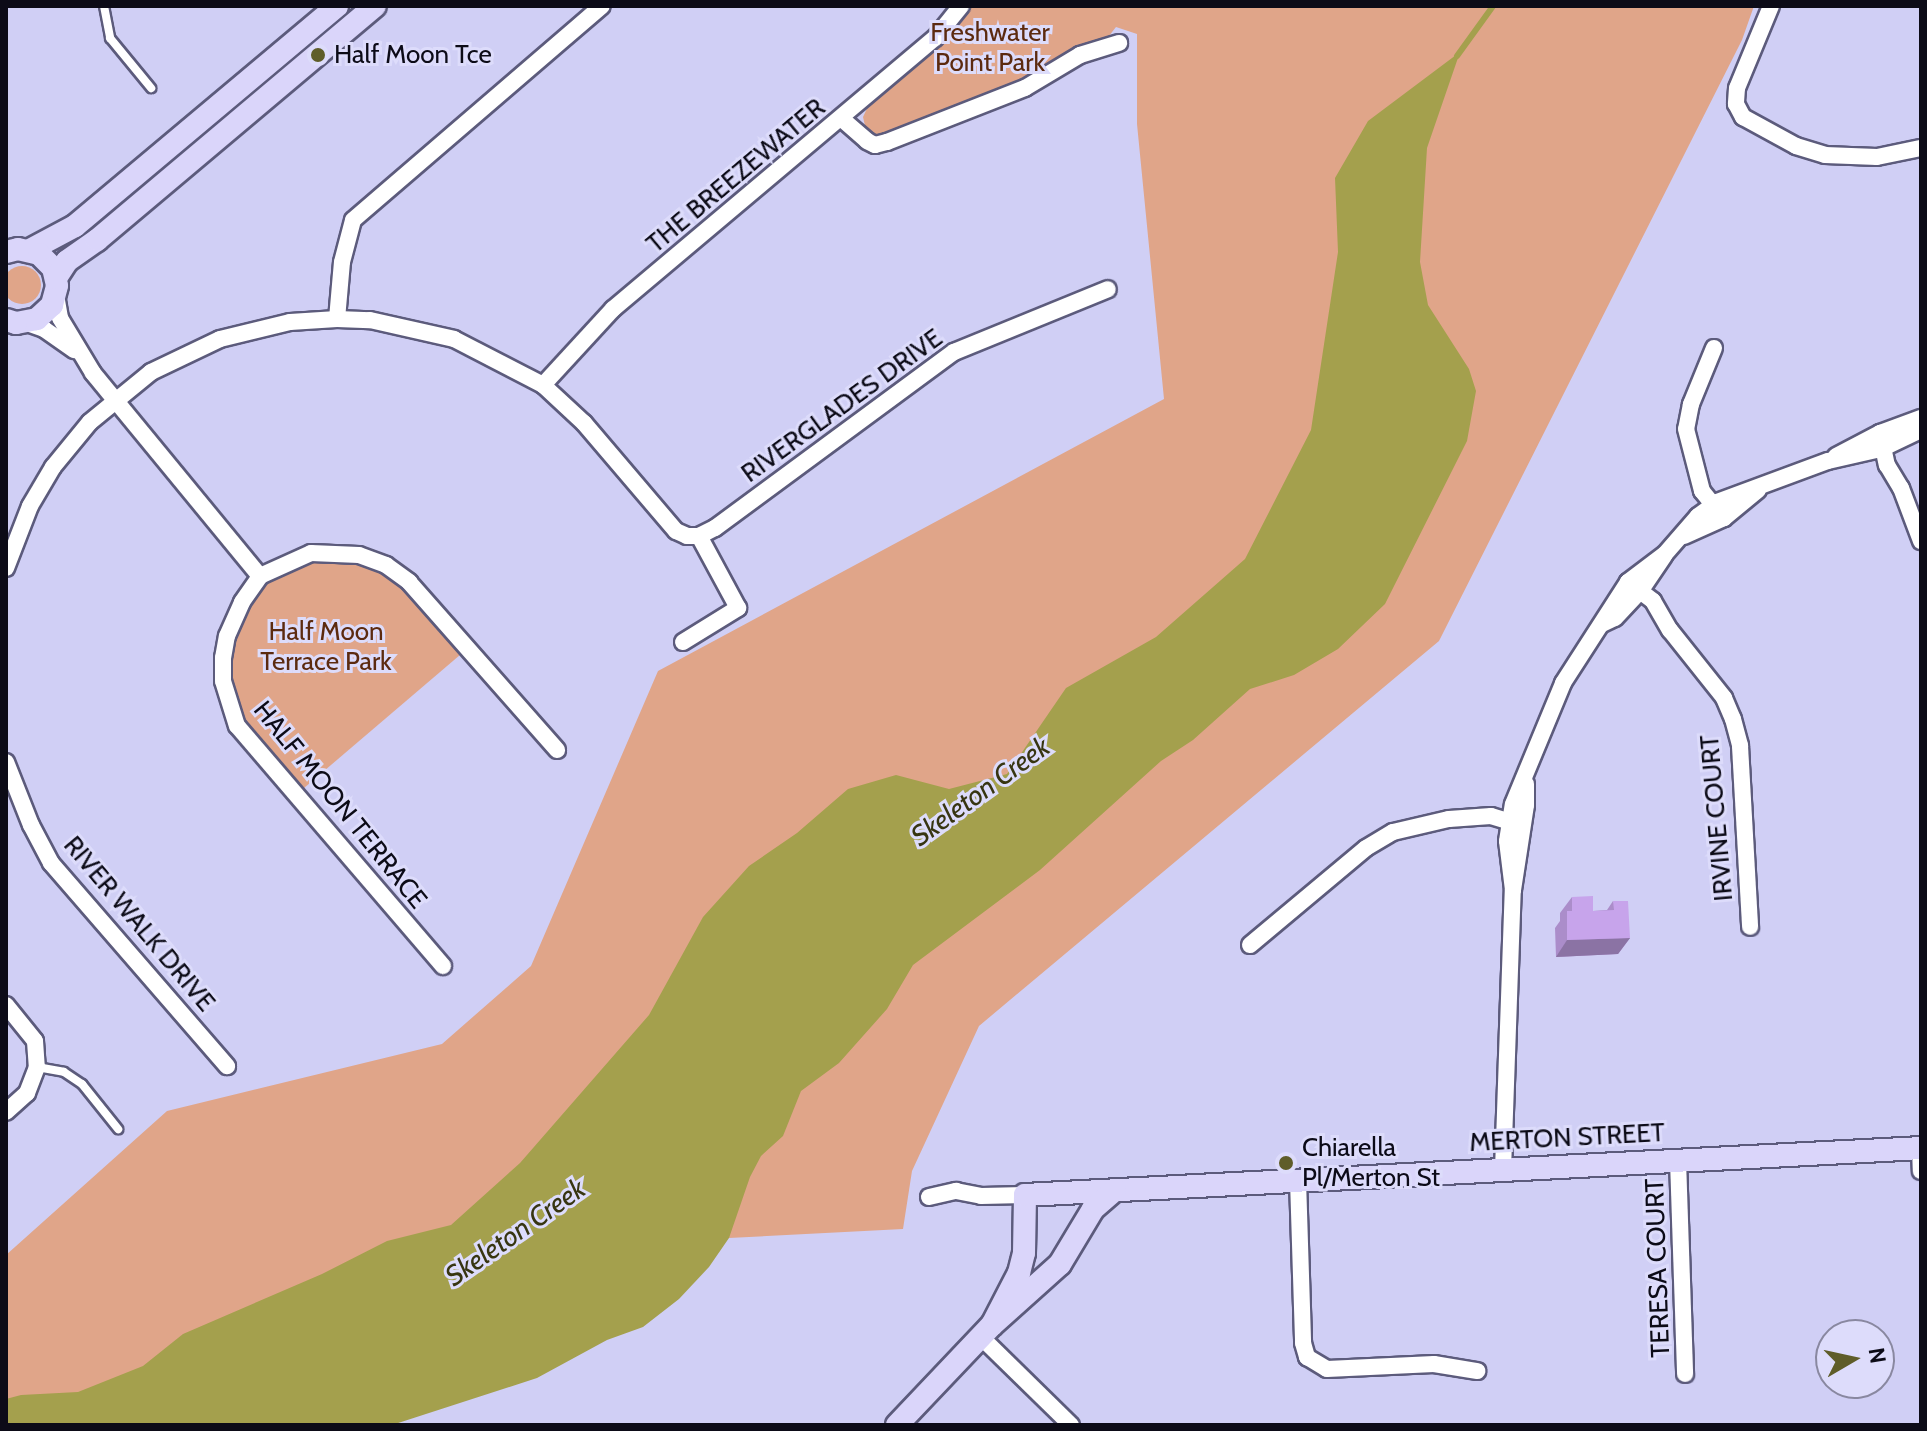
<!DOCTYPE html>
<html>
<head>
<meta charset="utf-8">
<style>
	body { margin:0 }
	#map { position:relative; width:1927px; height:1431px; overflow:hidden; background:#d0cff5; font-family:Cabin,sans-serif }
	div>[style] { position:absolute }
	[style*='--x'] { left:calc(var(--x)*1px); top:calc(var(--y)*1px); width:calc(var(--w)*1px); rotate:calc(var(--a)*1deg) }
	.green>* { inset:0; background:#e0a589 }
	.round { border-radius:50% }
	.water>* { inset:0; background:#a4a04d }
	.stream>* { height:6px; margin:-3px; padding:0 3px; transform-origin:3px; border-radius:3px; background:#a4a04d }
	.roads { filter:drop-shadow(2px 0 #5c5b7c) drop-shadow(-2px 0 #5c5b7c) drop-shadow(0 2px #5c5b7c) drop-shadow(0 -2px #5c5b7c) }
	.lane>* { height:8px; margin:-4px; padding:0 4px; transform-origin:4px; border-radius:4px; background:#fff }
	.street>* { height:16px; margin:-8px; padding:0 8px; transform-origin:8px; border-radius:8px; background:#fff }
	.secondary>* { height:22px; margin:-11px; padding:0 11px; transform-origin:11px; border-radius:11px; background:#dad5fa }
	.wall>* { inset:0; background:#ab8dca }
	.shaded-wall>* { inset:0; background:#8b73a4 }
	.building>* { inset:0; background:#c7a4eb }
	.dots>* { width:22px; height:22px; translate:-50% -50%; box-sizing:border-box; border:4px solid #dddcfb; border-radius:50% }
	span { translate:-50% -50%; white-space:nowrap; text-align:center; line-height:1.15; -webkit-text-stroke:6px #dddcfb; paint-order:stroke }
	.park-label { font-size:26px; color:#5c2a0f }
	.poi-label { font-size:26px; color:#0c0b17 }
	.left { translate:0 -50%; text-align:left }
	.street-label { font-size:26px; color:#0c0b17 }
	.water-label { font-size:28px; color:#373511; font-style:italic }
	.frame { position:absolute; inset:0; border:8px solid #0c0b17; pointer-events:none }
	.north { position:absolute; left:1815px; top:1319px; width:80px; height:80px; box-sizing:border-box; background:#dddcfb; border:2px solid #8988a0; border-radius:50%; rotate:81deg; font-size:22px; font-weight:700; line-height:32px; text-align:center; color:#0c0b17 }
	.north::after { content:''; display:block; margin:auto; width:28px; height:36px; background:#5f5d29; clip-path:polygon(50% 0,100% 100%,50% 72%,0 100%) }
</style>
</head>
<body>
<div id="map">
	<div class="green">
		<div style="clip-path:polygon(968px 6px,1754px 6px,1742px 40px,1439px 641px,979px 1026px,912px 1171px,903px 1229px,729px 1238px,595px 1209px,225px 1425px,6px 1425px,6px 1255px,167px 1111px,442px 1044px,531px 966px,658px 671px,1164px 399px,1137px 124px,1137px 34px,1116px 27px,1105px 41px,1060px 56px,1007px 87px,883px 137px,875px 137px,866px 130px,863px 117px,871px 100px)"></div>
		<div class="round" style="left:3px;top:266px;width:38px;height:38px"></div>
		<div style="clip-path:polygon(311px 553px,386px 565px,467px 649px,297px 794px,228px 702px,223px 658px,260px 576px)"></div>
	</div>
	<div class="water">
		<div style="clip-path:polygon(1460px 52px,1427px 148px,1420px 262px,1428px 305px,1469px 369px,1476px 391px,1467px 441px,1385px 604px,1338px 649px,1294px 675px,1250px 689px,1193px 740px,1161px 761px,1040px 870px,913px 965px,887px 1009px,839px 1063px,801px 1091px,783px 1136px,761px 1156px,750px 1177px,729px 1238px,709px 1267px,679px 1299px,643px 1327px,607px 1340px,537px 1378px,392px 1425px,6px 1425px,6px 1399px,21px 1395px,78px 1392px,143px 1366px,183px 1334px,322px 1274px,387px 1241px,451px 1225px,520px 1163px,649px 1015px,703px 917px,749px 866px,797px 833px,848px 789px,896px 775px,949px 789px,1007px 774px,1066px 688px,1156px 637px,1245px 559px,1311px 430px,1338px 252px,1335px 178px,1368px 121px)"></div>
	</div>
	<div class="stream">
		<div style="--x:1457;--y:56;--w:62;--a:-54.2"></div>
	</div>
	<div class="roads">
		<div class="lane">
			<div style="--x:104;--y:6;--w:33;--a:79"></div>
			<div style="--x:110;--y:38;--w:65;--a:50.6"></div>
			<div style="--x:37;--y:1067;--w:27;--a:10"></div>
			<div style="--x:64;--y:1072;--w:22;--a:34"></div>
			<div style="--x:82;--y:1084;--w:58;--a:51.3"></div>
		</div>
		<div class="street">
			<div style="--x:1771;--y:6;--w:89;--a:112.5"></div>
			<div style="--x:1737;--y:88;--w:16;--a:94"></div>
			<div style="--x:1736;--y:104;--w:15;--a:62"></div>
			<div style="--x:1743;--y:117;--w:60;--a:28.7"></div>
			<div style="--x:1796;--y:146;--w:30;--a:17"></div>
			<div style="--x:1825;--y:155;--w:52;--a:2.2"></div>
			<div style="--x:1877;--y:157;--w:45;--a:-11.6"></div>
			<div style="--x:842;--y:119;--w:33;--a:41"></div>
			<div style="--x:867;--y:141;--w:9;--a:27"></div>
			<div style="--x:875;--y:145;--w:12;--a:-14"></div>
			<div style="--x:887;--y:142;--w:148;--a:-21.4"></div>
			<div style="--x:1025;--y:88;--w:64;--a:-31"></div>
			<div style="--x:1080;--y:55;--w:41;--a:-17.1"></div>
			<div style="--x:56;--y:295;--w:23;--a:80"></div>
			<div style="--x:60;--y:318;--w:64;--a:59"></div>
			<div style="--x:93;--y:373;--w:263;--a:50.6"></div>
			<div style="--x:337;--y:319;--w:57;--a:-85"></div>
			<div style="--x:342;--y:262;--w:43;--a:-75.3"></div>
			<div style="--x:353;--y:220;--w:328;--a:-40.7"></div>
			<div style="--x:27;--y:323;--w:18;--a:19"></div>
			<div style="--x:44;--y:329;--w:37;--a:35"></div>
			<div style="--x:1714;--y:348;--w:61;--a:112.3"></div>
			<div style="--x:1691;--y:404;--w:25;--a:101"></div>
			<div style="--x:1686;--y:429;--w:64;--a:75.5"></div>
			<div style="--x:1702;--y:491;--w:35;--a:51"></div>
			<div style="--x:543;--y:385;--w:103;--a:-47.4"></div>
			<div style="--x:613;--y:309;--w:421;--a:-40.1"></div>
			<div style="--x:935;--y:38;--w:41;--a:-50.9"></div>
			<div style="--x:1880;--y:433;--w:33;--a:78"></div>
			<div style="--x:1887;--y:465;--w:27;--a:59"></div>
			<div style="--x:1901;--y:488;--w:57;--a:69.3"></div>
			<div style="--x:1836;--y:456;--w:50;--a:-27.6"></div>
			<div style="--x:1880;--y:433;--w:44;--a:-20.1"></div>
			<div style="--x:1684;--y:536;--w:44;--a:-24.2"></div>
			<div style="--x:1724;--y:518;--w:44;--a:-39.5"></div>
			<div style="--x:6;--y:568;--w:66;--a:-68.8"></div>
			<div style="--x:30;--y:506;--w:45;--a:-59.5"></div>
			<div style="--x:53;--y:467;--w:58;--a:-50.6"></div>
			<div style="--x:90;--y:422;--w:79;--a:-39.3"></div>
			<div style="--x:151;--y:372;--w:76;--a:-25.6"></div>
			<div style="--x:220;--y:339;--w:72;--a:-13.7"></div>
			<div style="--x:290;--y:322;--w:47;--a:-3.7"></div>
			<div style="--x:337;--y:319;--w:33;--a:2"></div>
			<div style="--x:370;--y:320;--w:86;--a:12.7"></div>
			<div style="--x:454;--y:339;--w:100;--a:27.3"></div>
			<div style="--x:543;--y:385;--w:56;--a:42.8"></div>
			<div style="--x:584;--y:423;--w:142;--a:49.6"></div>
			<div style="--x:676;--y:531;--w:12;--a:24"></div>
			<div style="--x:687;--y:536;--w:12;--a:0"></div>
			<div style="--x:699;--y:536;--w:18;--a:-27"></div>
			<div style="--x:715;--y:528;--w:297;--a:-36.4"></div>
			<div style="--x:954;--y:352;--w:166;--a:-22.2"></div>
			<div style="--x:1628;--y:582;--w:31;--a:37"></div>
			<div style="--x:1653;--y:601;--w:34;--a:60"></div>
			<div style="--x:1670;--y:630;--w:87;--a:51.5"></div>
			<div style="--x:1724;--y:698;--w:23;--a:67"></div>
			<div style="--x:1733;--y:719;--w:28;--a:75"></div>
			<div style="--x:1740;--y:746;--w:181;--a:86.8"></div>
			<div style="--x:1602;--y:624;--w:14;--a:-25"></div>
			<div style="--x:1615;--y:618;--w:38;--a:-47"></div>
			<div style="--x:1641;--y:590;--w:41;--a:-55.9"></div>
			<div style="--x:683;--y:642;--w:65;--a:-31.7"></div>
			<div style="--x:738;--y:608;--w:82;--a:-118.4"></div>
			<div style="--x:6;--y:762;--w:68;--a:68.4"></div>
			<div style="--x:31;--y:825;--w:43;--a:62.2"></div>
			<div style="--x:51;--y:863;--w:269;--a:49.1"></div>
			<div style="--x:1513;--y:890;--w:49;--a:-97"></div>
			<div style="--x:1507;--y:841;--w:37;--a:-81"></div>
			<div style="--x:1513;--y:804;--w:131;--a:-67.5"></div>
			<div style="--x:1563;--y:683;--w:120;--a:-57.2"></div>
			<div style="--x:1628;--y:582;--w:46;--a:-37.1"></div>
			<div style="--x:1665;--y:554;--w:50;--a:-49"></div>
			<div style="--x:1698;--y:516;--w:24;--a:-36"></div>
			<div style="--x:1717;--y:502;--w:118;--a:-20.3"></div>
			<div style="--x:1828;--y:461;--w:54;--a:-12.8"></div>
			<div style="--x:1881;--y:449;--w:44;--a:-25.4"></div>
			<div style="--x:1250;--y:945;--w:151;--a:-39.9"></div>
			<div style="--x:1366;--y:848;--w:31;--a:-31"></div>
			<div style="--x:1393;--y:832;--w:57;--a:-13.1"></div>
			<div style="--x:1449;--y:819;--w:42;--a:-4.1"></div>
			<div style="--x:1491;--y:816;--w:27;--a:17"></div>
			<div style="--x:443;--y:966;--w:316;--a:-130.6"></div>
			<div style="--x:237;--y:726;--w:47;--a:-107.3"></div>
			<div style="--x:223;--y:681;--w:23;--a:-90"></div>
			<div style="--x:223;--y:658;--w:22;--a:-80"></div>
			<div style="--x:227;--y:636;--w:37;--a:-66"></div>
			<div style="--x:242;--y:602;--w:32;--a:-55"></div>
			<div style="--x:260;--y:576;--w:56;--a:-24.3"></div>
			<div style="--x:311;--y:553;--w:48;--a:2.4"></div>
			<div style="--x:359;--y:555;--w:29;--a:20"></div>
			<div style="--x:386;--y:565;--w:29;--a:36"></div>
			<div style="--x:409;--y:582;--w:224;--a:48.6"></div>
			<div style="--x:6;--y:1005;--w:46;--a:51.1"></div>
			<div style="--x:35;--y:1041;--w:26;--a:86"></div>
			<div style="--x:37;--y:1067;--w:28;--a:111"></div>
			<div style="--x:27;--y:1093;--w:28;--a:138"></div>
			<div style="--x:1920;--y:1148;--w:23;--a:88"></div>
			<div style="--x:1678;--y:1160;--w:214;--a:88.1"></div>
			<div style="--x:1503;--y:1170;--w:280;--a:-88"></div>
			<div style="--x:1513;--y:890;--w:86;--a:-81.3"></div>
			<div style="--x:1526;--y:805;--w:21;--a:-90"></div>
			<div style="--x:1298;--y:1180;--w:163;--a:88.2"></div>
			<div style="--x:1303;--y:1343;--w:15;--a:74"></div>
			<div style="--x:1307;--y:1357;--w:23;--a:31"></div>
			<div style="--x:1327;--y:1369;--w:107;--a:-2.7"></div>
			<div style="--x:1434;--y:1364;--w:44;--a:9.2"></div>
			<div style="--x:929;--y:1197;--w:28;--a:-13"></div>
			<div style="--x:956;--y:1191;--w:25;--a:11"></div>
			<div style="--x:981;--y:1196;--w:44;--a:-1.3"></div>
			<div style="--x:981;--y:1337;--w:126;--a:44.4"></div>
		</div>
		<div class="secondary">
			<div style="--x:30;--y:250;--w:51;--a:-28.1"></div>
			<div style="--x:75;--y:226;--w:342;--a:-40"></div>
			<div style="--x:6;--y:252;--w:12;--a:-14"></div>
			<div style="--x:18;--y:249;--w:22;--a:13"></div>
			<div style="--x:39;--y:254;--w:20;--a:45"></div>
			<div style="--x:53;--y:268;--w:18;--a:77"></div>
			<div style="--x:57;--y:286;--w:20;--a:105"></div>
			<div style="--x:52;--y:305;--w:21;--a:137"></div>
			<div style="--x:37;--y:319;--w:21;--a:169"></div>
			<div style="--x:16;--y:323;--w:10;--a:-163"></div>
			<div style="--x:56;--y:278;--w:20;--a:-57"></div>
			<div style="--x:67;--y:261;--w:37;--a:-35"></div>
			<div style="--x:97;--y:240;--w:363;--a:-40.1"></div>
			<div style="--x:992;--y:1325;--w:59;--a:-62.6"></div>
			<div style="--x:1019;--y:1273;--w:21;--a:-76"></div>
			<div style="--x:1024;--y:1253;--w:58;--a:-89"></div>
			<div style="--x:1025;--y:1195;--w:897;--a:-3"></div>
			<div style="--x:897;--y:1425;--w:138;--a:-46.5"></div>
			<div style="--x:992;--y:1325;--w:91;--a:-41.9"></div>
			<div style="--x:1060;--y:1264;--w:64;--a:-59"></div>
			<div style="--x:1093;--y:1209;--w:29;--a:-41"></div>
		</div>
	</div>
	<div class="wall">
		<div style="clip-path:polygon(1572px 897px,1593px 911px,1607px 910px,1613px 901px,1630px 938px,1618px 954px,1556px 957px,1555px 928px,1560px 921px,1560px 913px)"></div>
	</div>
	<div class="shaded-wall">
		<div style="clip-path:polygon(1630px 938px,1618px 954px,1556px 957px,1567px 940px)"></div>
	</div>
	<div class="building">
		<div style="clip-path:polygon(1593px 896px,1593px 911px,1614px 910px,1613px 901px,1628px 901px,1630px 938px,1567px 940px,1567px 911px,1572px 911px,1572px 897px)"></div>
	</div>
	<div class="dots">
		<div style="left:318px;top:55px;background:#5f5d29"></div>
		<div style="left:1286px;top:1163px;background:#5f5d29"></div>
	</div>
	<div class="park-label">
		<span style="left:990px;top:48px">Freshwater<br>Point Park</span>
		<span style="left:326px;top:647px">Half Moon<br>Terrace Park</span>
	</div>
	<div class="poi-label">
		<span class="left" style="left:334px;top:55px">Half Moon Tce</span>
		<span class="left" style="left:1302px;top:1163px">Chiarella<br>Pl/Merton St</span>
	</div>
	<div class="street-label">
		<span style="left:736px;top:176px;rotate:-40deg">THE BREEZEWATER</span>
		<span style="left:842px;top:406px;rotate:-36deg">RIVERGLADES DRIVE</span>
		<span style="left:340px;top:805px;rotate:51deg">HALF MOON TERRACE</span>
		<span style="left:1717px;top:818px;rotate:-95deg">IRVINE COURT</span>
		<span style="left:139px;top:924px;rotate:50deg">RIVER WALK DRIVE</span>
		<span style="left:1567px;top:1138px;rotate:-3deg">MERTON STREET</span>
		<span style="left:1658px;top:1268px;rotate:-92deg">TERESA COURT</span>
	</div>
	<div class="water-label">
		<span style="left:980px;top:791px;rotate:-36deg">Skeleton Creek</span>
		<span style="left:515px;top:1232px;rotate:-35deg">Skeleton Creek</span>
	</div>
	<div class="frame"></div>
	<div class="north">N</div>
</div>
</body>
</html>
